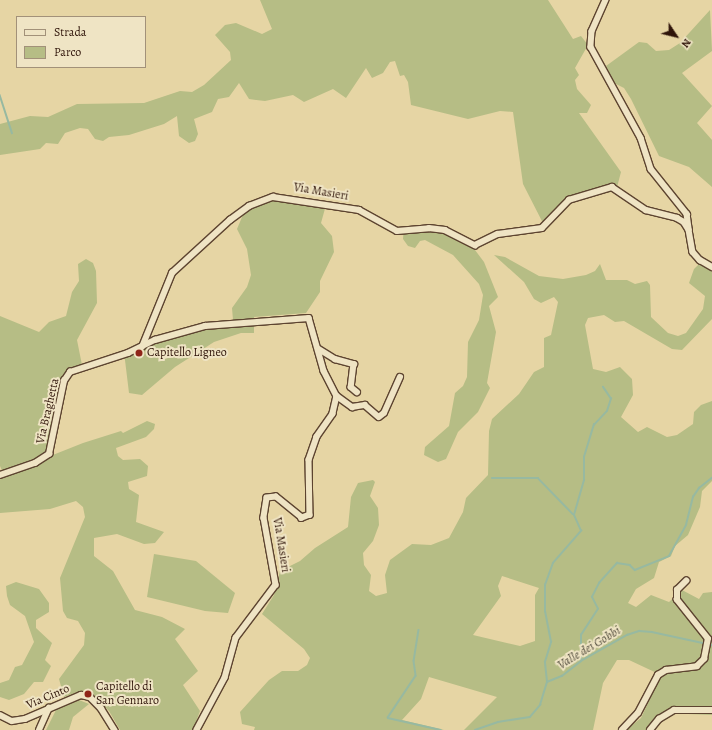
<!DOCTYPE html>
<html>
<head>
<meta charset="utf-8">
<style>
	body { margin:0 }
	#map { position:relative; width:712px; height:730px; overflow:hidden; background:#e6d5a4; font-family:Alegreya,serif }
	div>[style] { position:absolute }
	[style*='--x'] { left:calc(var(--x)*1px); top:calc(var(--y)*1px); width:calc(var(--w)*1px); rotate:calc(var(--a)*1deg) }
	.green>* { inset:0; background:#b6bd85 }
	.stream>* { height:1.5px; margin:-0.75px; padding:0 0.75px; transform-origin:0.75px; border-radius:0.75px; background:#97b9a1 }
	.roads { filter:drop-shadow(1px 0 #5d4430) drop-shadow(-1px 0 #5d4430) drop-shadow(0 1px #5d4430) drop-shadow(0 -1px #5d4430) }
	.minor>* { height:5.5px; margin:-2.75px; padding:0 2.75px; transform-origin:2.75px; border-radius:2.75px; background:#efe4c4 }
	.dots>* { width:11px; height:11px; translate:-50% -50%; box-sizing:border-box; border:2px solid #efe4c4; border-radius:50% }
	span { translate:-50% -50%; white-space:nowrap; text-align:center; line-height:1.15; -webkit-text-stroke:4px #efe4c4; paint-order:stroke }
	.street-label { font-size:12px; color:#2f1409 }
	.poi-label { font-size:12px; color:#2f1409 }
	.left { translate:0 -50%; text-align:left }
	.water-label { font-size:13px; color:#534e3e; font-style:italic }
	.legend { position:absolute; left:16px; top:16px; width:130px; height:52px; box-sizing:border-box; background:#efe4c4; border:1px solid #a29179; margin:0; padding:5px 7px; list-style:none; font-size:12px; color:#2f1409 }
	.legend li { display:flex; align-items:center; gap:8px; height:20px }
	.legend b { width:20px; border:1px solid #a29179 }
	.north { position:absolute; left:656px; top:16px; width:40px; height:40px; -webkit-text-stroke:3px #efe4c4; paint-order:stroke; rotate:125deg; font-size:11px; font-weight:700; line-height:16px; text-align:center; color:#2f1409 }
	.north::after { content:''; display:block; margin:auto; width:14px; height:18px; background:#2f1409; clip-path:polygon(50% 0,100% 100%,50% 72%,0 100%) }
</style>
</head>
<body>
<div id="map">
	<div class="green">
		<div style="clip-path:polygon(260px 0,548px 0,573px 39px,581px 36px,588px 45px,575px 68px,579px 75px,575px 80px,577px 89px,591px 105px,587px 113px,579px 113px,621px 172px,616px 191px,572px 200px,546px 229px,523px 184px,513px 112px,500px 111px,468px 119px,411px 105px,408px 82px,404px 75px,400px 76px,395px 61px,390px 62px,383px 73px,372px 78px,366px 68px,346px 98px,333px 89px,304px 102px,293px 95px,265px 101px,249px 99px,239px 83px,229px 97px,218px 99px,212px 112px,194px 119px,198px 134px,195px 141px,189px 143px,179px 136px,177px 116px,164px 124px,129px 135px,109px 137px,103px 141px,95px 139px,88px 129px,80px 128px,65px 133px,58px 144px,46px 143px,40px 149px,0 155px,0 124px,30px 116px,48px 117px,77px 104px,144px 103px,180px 91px,192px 92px,204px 85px,231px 60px,230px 52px,215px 35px,225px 25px,236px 23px,262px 34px,272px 29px)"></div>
		<div style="clip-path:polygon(710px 10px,712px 51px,682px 73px,712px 106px,697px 123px,712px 140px,712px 187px,689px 167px,659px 156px,631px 99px,624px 88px,614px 83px,606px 66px,639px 42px,647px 43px,656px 51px,669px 50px,680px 43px)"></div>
		<div style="clip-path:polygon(269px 195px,274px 199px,326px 205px,321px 223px,332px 236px,334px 252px,320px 281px,320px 292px,306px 313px,254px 317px,254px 333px,241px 333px,214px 342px,175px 367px,142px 395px,129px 393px,124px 352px,187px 328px,233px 320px,232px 308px,247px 287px,251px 275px,247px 249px,237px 229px,245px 210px)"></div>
		<div style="clip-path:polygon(432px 224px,475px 250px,484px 262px,498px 297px,489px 306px,496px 332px,487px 383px,490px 388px,478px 412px,458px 432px,446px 459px,438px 462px,424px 455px,425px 447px,449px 426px,455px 393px,463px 386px,467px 377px,468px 342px,479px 320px,483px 295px,479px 284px,453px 255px,425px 240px,420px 241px,415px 248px,408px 246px,403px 239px,404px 227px)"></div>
		<div style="clip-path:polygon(evenodd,494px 255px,505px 257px,539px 276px,563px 279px,586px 275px,595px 271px,600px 264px,606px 280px,627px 280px,635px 284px,647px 281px,650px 285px,651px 317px,668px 333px,678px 336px,686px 333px,703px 309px,705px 296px,689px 283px,694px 269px,699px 264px,712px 268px,712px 319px,682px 350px,672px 349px,624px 321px,615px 322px,604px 315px,588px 318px,585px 325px,593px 369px,606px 372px,620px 367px,632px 379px,633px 395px,621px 417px,638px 432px,647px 427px,667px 437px,677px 435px,693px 424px,694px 412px,701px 405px,712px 401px,712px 481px,702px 491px,700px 507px,688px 535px,675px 546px,671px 556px,659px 562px,654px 578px,636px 589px,628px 603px,636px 607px,651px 595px,669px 602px,682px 590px,699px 599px,703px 593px,712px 592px,712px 715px,664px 713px,647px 730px,626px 730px,641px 718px,661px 675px,629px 660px,617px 660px,603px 683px,593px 730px,464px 730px,497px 697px,429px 677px,421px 699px,402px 720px,444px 730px,254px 730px,255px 727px,242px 724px,240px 712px,269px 680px,282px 671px,298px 671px,307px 665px,310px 658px,304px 649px,262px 614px,274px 595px,280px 571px,300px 561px,315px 548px,348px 527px,351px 497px,358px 483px,373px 480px,375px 482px,370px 496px,378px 508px,379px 525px,373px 541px,363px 553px,364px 565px,371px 575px,369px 591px,376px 596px,387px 593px,385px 575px,390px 560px,412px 544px,431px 545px,449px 538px,463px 512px,466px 498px,488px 475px,489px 431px,492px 419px,519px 394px,534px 372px,544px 367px,544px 338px,551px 335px,558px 302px,554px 297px,541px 303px,534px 299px,524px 282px,494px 255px,502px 576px,539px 588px,535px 595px,535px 641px,520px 646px,473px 635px,501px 596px,498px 586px,502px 576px)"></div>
		<div style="clip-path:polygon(86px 259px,93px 263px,96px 271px,97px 303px,77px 340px,82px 365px,64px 376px,50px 455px,3px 473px,0 466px,0 316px,39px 332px,49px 322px,66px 316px,72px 292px,79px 281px,78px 264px)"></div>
		<div style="clip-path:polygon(147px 421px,155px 424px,154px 429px,146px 437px,116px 448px,118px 456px,123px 460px,140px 459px,148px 466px,147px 476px,128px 482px,129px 489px,139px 495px,136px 522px,164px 532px,155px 543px,144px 544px,117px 534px,94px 538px,94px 556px,113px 571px,135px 610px,162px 617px,185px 629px,175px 639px,198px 671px,183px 685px,200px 711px,193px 730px,120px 730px,109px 711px,93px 695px,78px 692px,64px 697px,59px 679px,84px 645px,85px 633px,78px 621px,67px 618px,63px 611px,60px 578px,85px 517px,83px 507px,76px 501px,50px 509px,0 513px,0 476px,83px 443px,121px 431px,123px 433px)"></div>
		<div style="clip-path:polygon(154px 554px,196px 561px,235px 593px,228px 613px,205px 611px,147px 597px)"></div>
		<div style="clip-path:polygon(16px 582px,39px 589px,49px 603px,49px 612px,36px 620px,36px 628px,52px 643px,45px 660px,51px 666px,43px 682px,34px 682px,24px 694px,9px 700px,0 697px,0 683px,9px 680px,15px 667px,22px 665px,34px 642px,25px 616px,10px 605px,7px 596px,6px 586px)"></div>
		<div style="clip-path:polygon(79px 700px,89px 704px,73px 717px,69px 730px,46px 730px,56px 710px)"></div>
	</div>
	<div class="stream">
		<div style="--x:0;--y:95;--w:40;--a:72"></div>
		<div style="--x:492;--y:478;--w:46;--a:0"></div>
		<div style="--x:538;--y:478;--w:50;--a:45.8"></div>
		<div style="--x:419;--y:630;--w:31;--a:99"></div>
		<div style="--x:414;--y:661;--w:15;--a:82"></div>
		<div style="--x:416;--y:676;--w:50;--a:123.7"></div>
		<div style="--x:388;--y:718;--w:54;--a:12.8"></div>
		<div style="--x:581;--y:661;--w:26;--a:-90"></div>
		<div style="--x:581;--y:635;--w:31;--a:-57"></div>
		<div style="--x:598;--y:609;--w:13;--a:-117"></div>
		<div style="--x:592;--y:597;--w:16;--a:-63"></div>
		<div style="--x:599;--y:583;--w:27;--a:-48"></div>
		<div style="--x:617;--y:563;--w:13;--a:9"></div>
		<div style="--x:630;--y:565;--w:7;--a:45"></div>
		<div style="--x:635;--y:570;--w:37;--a:-22"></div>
		<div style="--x:669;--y:556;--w:35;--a:-61"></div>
		<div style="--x:686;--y:525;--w:29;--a:-76"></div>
		<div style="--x:693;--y:497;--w:11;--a:-56"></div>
		<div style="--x:699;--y:488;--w:16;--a:-38"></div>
		<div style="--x:547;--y:682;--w:20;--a:-96"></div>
		<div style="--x:545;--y:662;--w:21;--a:-73"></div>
		<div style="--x:551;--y:642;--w:31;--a:-101"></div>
		<div style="--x:545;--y:612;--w:27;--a:-90"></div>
		<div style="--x:545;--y:585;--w:23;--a:-70"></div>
		<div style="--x:553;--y:563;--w:43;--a:-48.8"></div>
		<div style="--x:581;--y:531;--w:17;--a:-114"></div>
		<div style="--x:574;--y:515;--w:36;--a:-74"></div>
		<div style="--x:584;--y:480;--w:23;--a:-90"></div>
		<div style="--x:584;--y:457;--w:34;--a:-73"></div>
		<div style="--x:594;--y:425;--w:19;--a:-47"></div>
		<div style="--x:607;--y:411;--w:13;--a:-72"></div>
		<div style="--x:611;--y:399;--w:14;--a:-124"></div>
		<div style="--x:475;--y:730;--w:24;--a:-19"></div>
		<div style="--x:498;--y:722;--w:32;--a:-9"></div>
		<div style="--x:530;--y:717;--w:16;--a:-50"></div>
		<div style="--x:540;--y:705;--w:24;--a:-73"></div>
		<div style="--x:547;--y:682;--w:16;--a:-22"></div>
		<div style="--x:562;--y:676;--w:24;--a:-38"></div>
		<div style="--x:581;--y:661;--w:53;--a:-29.5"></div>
		<div style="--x:627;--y:635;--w:13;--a:-18"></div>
		<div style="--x:639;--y:631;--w:13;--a:4"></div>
		<div style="--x:652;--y:632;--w:61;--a:12.2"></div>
	</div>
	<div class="roads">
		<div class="minor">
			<div style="--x:606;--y:0;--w:34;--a:114"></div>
			<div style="--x:592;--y:31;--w:16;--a:94"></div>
			<div style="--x:591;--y:47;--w:104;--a:61.2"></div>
			<div style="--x:641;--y:138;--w:33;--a:72"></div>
			<div style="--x:651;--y:169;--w:58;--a:51.3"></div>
			<div style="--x:687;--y:214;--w:15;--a:82"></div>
			<div style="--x:142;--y:347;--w:80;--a:-67.9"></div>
			<div style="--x:172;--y:273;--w:79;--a:-42.4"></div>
			<div style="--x:230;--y:220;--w:24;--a:-36"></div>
			<div style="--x:249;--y:206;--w:26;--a:-21"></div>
			<div style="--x:273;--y:197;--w:87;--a:8.6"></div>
			<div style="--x:359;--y:210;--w:43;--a:28.9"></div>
			<div style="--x:397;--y:231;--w:32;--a:-5"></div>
			<div style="--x:429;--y:228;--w:16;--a:7"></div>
			<div style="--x:445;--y:230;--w:34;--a:27"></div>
			<div style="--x:475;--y:245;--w:25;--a:-26"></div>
			<div style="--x:498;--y:234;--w:44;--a:-7.8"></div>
			<div style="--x:542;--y:228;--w:39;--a:-46"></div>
			<div style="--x:569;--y:200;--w:45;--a:-16.8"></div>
			<div style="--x:612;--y:187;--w:41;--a:34.1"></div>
			<div style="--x:646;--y:210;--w:32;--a:14"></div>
			<div style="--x:677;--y:218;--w:8;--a:30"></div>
			<div style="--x:684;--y:222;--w:9;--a:58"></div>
			<div style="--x:689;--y:230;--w:22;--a:80"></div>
			<div style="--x:693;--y:252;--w:11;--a:49"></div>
			<div style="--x:700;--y:260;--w:14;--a:30"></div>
			<div style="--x:319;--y:349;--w:19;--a:32"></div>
			<div style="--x:335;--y:359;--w:20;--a:15"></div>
			<div style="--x:354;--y:364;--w:23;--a:97"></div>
			<div style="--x:351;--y:387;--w:8;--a:40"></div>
			<div style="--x:337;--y:396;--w:19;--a:36"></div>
			<div style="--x:352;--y:407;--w:13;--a:-9"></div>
			<div style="--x:365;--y:405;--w:18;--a:41"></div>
			<div style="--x:379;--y:417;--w:6;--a:-39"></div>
			<div style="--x:384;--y:413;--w:39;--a:-66"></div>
			<div style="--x:0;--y:475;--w:37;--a:-19"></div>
			<div style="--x:35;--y:463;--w:17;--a:-33"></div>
			<div style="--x:49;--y:454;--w:75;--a:-78.4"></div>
			<div style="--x:64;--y:381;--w:11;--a:-56"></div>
			<div style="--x:70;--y:372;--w:61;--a:-18.1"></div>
			<div style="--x:128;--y:353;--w:30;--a:-26"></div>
			<div style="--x:155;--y:340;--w:52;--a:-15.6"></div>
			<div style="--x:205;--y:326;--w:104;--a:-4.4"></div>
			<div style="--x:309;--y:318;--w:55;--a:74.2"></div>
			<div style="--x:324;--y:371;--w:28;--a:63"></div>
			<div style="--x:337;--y:396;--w:18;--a:103"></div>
			<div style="--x:333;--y:414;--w:28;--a:125"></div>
			<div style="--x:317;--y:437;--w:24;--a:109"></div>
			<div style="--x:309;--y:460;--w:55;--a:89"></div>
			<div style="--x:310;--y:515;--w:9;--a:159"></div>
			<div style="--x:302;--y:518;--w:33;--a:-141"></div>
			<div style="--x:276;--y:497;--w:9;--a:174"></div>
			<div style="--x:267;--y:498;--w:20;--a:99"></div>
			<div style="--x:264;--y:518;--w:68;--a:79.8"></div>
			<div style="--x:276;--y:585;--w:66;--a:127"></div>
			<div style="--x:236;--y:638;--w:41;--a:105.4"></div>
			<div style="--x:225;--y:678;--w:59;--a:118.3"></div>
			<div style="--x:0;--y:715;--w:13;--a:27"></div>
			<div style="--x:12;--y:721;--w:13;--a:-9"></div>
			<div style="--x:25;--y:719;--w:61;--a:-23.2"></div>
			<div style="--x:81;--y:695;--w:9;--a:13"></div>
			<div style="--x:90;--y:697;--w:16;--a:45"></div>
			<div style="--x:101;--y:708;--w:26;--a:58"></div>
			<div style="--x:39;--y:730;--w:24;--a:-66"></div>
			<div style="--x:622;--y:730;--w:23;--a:-47"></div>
			<div style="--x:638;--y:713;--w:43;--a:-62.2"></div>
			<div style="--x:658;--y:675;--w:9;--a:-32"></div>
			<div style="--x:666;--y:670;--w:31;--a:-7"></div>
			<div style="--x:697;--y:666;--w:10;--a:-45"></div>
			<div style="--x:704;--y:659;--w:20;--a:-79"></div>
			<div style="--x:708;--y:639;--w:50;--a:-128.5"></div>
			<div style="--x:677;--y:600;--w:10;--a:-90"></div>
			<div style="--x:677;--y:590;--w:13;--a:-45"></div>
			<div style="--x:650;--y:730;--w:14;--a:-51"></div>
			<div style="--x:659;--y:719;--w:17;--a:-31"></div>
			<div style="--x:674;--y:710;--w:38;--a:0"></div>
		</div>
	</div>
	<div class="dots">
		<div style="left:139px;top:353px;background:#8f2418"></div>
		<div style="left:88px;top:694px;background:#8f2418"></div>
	</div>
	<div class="street-label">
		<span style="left:321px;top:192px;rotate:10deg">Via Masieri</span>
		<span style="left:48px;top:411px;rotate:-77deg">Via Braghetta</span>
		<span style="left:281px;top:545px;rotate:81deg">Via Masieri</span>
		<span style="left:48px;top:697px;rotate:-23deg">Via Cinto</span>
	</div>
	<div class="poi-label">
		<span class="left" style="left:147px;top:353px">Capitello Ligneo</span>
		<span class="left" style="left:96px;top:694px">Capitello di<br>San Gennaro</span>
	</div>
	<div class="water-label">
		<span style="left:589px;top:648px;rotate:-31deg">Valle dei Gobbi</span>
	</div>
	<ul class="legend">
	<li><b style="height:5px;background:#efe4c4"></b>Strada</li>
	<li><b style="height:11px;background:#b6bd85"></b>Parco</li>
	</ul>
	<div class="north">N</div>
</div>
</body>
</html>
